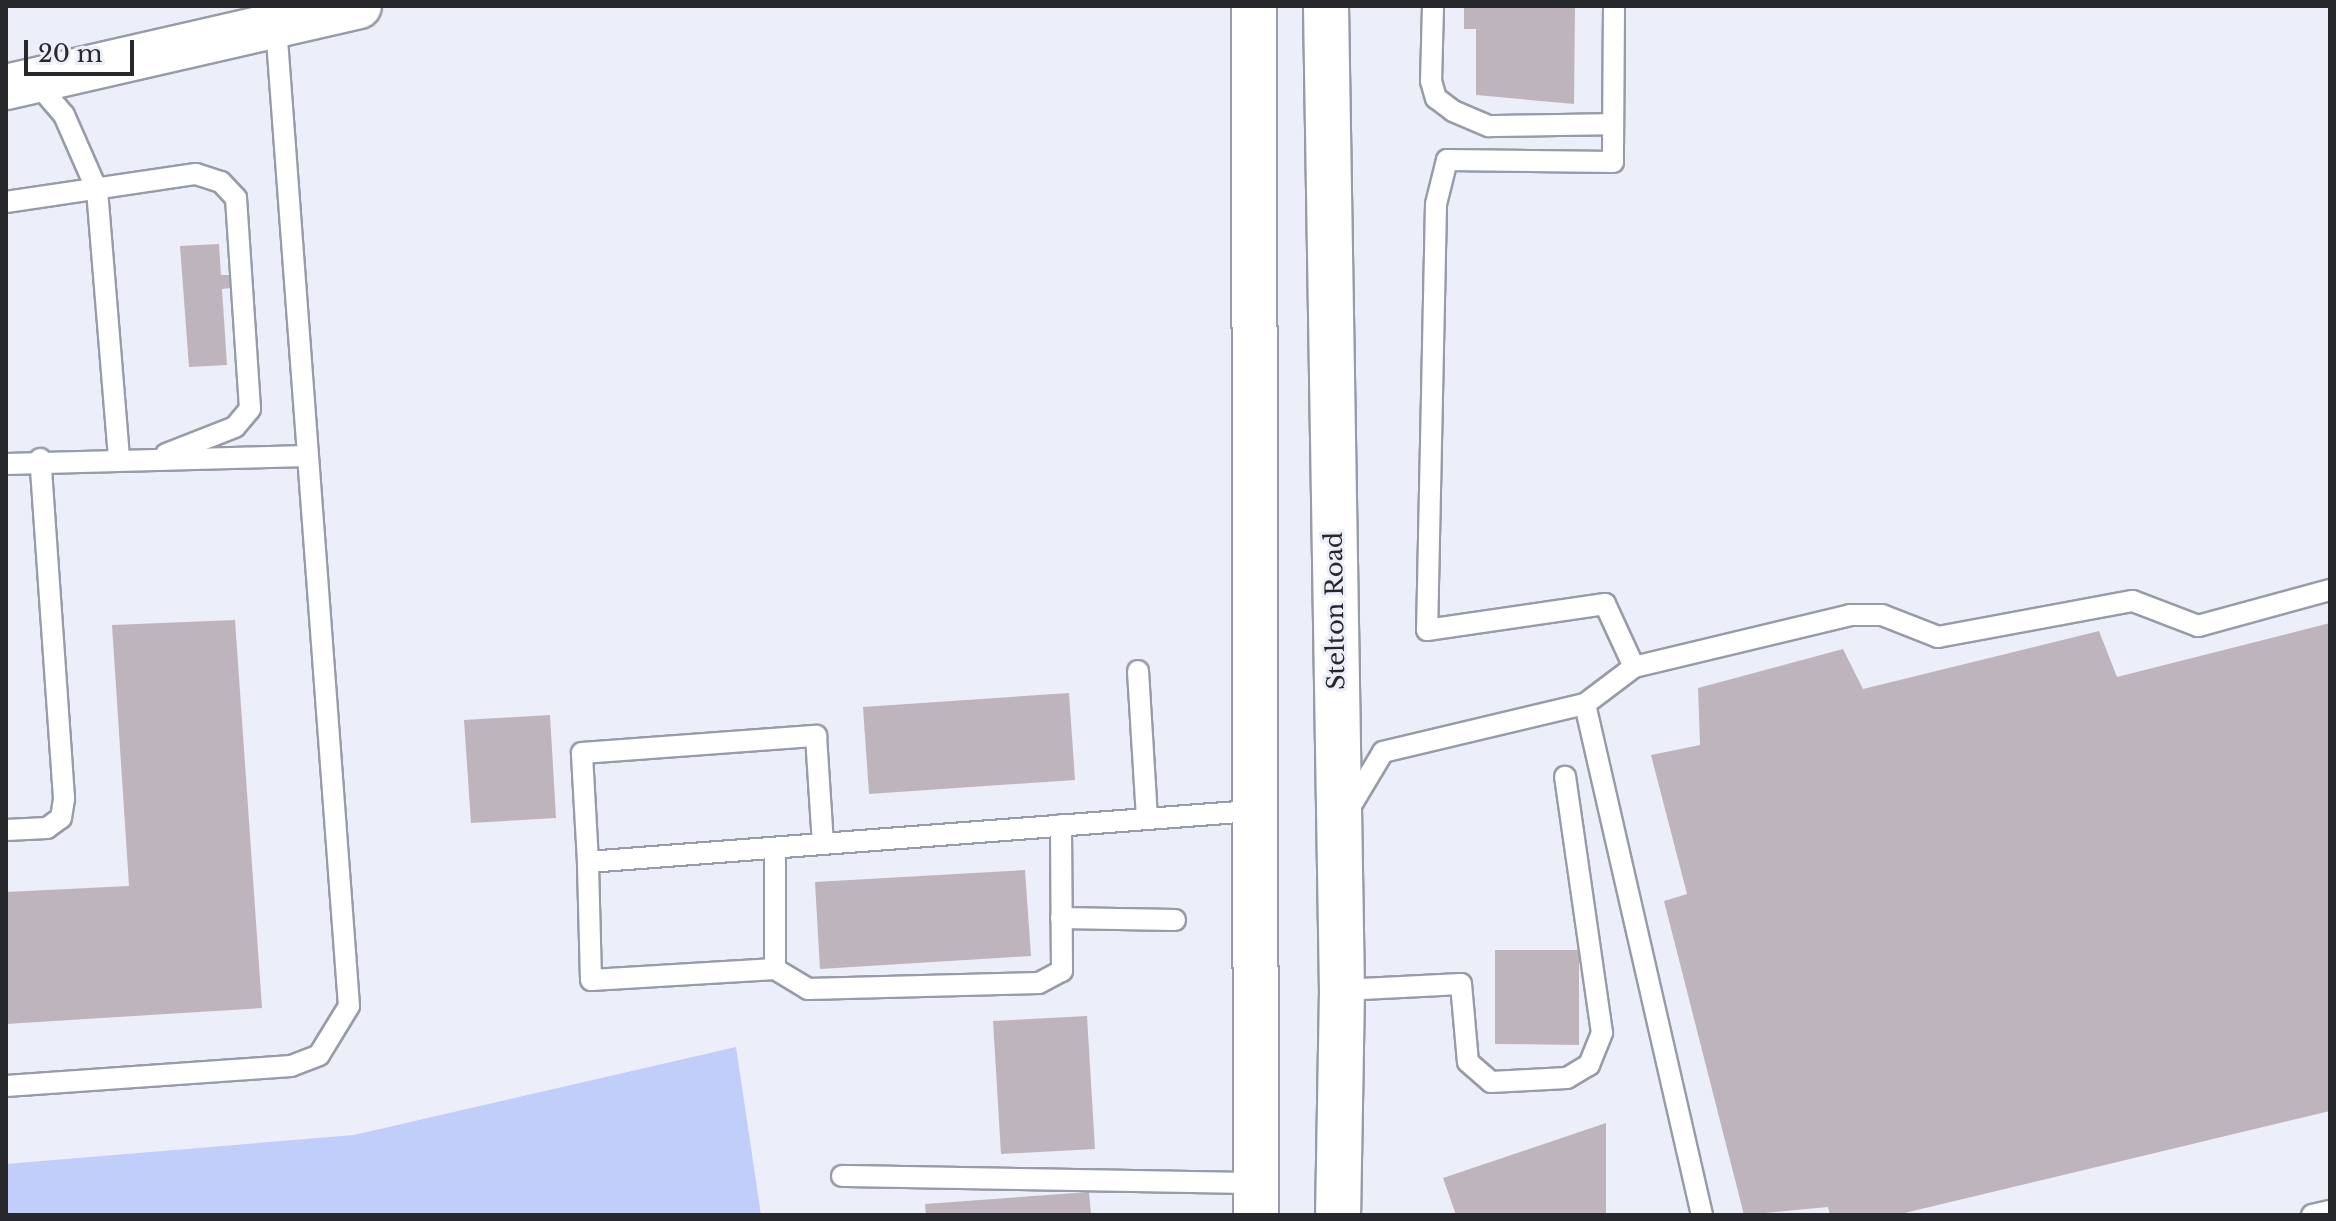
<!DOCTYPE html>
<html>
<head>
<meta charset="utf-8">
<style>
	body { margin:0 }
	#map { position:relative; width:2336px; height:1221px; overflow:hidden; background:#eceffa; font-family:"Libre Baskerville",serif }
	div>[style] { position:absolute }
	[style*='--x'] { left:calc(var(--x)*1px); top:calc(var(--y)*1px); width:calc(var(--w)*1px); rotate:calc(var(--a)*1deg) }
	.green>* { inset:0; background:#c0cef9 }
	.building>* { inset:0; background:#beb4bc }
	.roads { filter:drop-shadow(2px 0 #989ca6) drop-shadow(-2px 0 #989ca6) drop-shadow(0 2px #989ca6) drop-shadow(0 -2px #989ca6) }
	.service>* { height:20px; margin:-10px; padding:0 10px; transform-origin:10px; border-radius:10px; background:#fff }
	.secondary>* { height:44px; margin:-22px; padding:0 22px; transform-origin:22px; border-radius:22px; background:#fff }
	span { translate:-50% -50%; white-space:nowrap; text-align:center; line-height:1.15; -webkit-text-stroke:6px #eceffa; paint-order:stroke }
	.street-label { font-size:24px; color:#26282c }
	.frame { position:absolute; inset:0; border:8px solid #26282c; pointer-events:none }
	.scale { position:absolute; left:24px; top:40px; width:110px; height:36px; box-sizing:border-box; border:4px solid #26282c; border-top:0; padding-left:10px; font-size:24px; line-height:28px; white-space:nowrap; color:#26282c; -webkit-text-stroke:6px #eceffa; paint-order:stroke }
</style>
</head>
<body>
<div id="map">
	<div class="green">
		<div style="clip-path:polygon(736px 1047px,761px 1215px,6px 1215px,6px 1164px,354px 1135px)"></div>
	</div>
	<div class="building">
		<div style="clip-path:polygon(1464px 6px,1575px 6px,1574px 104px,1476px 95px,1476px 29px,1464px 29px)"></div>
		<div style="clip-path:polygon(219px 244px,221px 275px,230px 275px,231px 288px,222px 289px,227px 365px,189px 367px,180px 246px)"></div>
		<div style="clip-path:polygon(235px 620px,262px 1008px,6px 1024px,6px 892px,129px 886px,112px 625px)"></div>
		<div style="clip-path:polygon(2330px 623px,2330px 1111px,1896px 1215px,1830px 1215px,1828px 1207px,1744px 1215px,1664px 901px,1687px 894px,1651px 755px,1700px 745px,1698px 688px,1843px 649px,1863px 689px,2099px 631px,2117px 677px)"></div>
		<div style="clip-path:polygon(1069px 693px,1075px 780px,869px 794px,863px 707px)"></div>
		<div style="clip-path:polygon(550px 715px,556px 818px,471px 823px,464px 720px)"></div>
		<div style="clip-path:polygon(1025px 870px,1031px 956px,820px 969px,815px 882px)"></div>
		<div style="clip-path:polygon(1495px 950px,1579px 950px,1579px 1045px,1495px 1044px)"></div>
		<div style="clip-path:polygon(1087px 1016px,1095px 1149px,1001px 1154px,993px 1021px)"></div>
		<div style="clip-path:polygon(1606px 1123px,1606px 1215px,1456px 1215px,1443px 1178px)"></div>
		<div style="clip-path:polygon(1089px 1192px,1091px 1215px,926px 1215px,925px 1204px)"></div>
	</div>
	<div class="roads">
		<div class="service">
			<div style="--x:1433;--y:6;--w:75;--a:91.5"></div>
			<div style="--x:1431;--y:81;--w:18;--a:74"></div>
			<div style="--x:1436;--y:98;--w:21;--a:37"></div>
			<div style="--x:1453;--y:111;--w:39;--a:23"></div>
			<div style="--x:1489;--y:126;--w:124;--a:-0.9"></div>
			<div style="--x:1614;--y:6;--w:156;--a:90.4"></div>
			<div style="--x:1613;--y:162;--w:166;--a:-179.3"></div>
			<div style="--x:1447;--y:160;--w:45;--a:104"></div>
			<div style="--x:1436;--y:204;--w:426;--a:91.2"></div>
			<div style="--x:1427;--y:630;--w:180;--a:-8.3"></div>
			<div style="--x:1605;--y:604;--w:69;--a:65.3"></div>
			<div style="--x:34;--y:80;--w:46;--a:49.4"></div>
			<div style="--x:64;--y:115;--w:82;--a:66.3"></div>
			<div style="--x:97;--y:190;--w:268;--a:85.3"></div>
			<div style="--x:6;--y:202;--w:192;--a:-8.4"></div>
			<div style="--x:196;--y:174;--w:26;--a:18"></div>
			<div style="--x:221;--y:182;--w:22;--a:47"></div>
			<div style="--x:236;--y:198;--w:211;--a:86.2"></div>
			<div style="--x:250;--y:409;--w:23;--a:130"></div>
			<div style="--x:235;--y:427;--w:74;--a:158.6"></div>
			<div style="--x:6;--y:464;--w:301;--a:-1.5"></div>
			<div style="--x:1138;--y:671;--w:148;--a:86.5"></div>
			<div style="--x:1350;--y:807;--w:64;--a:-59"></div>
			<div style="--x:1383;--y:752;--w:208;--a:-13.4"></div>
			<div style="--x:6;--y:830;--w:41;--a:-2.8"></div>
			<div style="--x:47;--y:828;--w:17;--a:-36"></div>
			<div style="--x:61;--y:818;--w:20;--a:-81"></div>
			<div style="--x:64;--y:798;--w:340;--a:-94"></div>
			<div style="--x:775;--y:848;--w:121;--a:90"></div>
			<div style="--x:775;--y:969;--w:184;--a:176.6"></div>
			<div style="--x:591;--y:980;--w:118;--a:-91.5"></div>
			<div style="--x:588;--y:862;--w:665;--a:-4.4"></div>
			<div style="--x:588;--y:862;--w:109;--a:-93.2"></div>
			<div style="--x:582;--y:753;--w:235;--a:-4.2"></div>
			<div style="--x:816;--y:736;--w:107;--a:86.3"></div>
			<div style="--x:1061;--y:918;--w:114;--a:1"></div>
			<div style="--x:775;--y:969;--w:39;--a:31"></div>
			<div style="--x:808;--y:989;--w:231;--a:-1.5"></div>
			<div style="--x:1039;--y:983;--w:26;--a:-28"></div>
			<div style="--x:1062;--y:971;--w:146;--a:-90.4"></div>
			<div style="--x:1342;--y:990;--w:119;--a:-2.9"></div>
			<div style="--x:1461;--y:984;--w:78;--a:84.9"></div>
			<div style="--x:1468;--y:1062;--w:30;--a:41"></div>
			<div style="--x:1491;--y:1082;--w:76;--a:-3"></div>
			<div style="--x:1567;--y:1078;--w:26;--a:-31"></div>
			<div style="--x:1589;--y:1065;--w:35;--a:-68"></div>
			<div style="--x:1602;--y:1033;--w:259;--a:-98.2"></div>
			<div style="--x:6;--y:1086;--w:286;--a:-4"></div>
			<div style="--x:291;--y:1066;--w:30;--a:-21"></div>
			<div style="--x:319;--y:1055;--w:57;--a:-58.5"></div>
			<div style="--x:349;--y:1006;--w:984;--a:-94.26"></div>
			<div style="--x:842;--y:1176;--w:411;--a:1"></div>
			<div style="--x:1702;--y:1215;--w:524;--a:-102.9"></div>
			<div style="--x:1585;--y:704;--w:61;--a:-37.1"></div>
			<div style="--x:1634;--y:667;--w:222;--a:-13.5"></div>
			<div style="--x:1850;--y:615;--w:32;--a:0"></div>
			<div style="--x:1882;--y:615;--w:60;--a:21.4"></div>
			<div style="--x:1938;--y:637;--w:198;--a:-10.5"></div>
			<div style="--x:2133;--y:601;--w:70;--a:21"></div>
			<div style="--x:2198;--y:626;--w:137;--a:-15.3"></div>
			<div style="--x:2312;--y:1215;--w:18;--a:-13"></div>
		</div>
		<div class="secondary">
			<div style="--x:1254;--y:6;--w:1209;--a:89.91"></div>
			<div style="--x:1326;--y:6;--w:984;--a:89.07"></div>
			<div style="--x:1342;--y:990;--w:225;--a:91"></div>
			<div style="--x:6;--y:87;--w:362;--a:-12.9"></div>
		</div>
	</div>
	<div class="street-label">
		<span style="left:1335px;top:611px;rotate:-91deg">Stelton Road</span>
	</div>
	<div class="frame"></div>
	<div class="scale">20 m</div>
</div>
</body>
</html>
